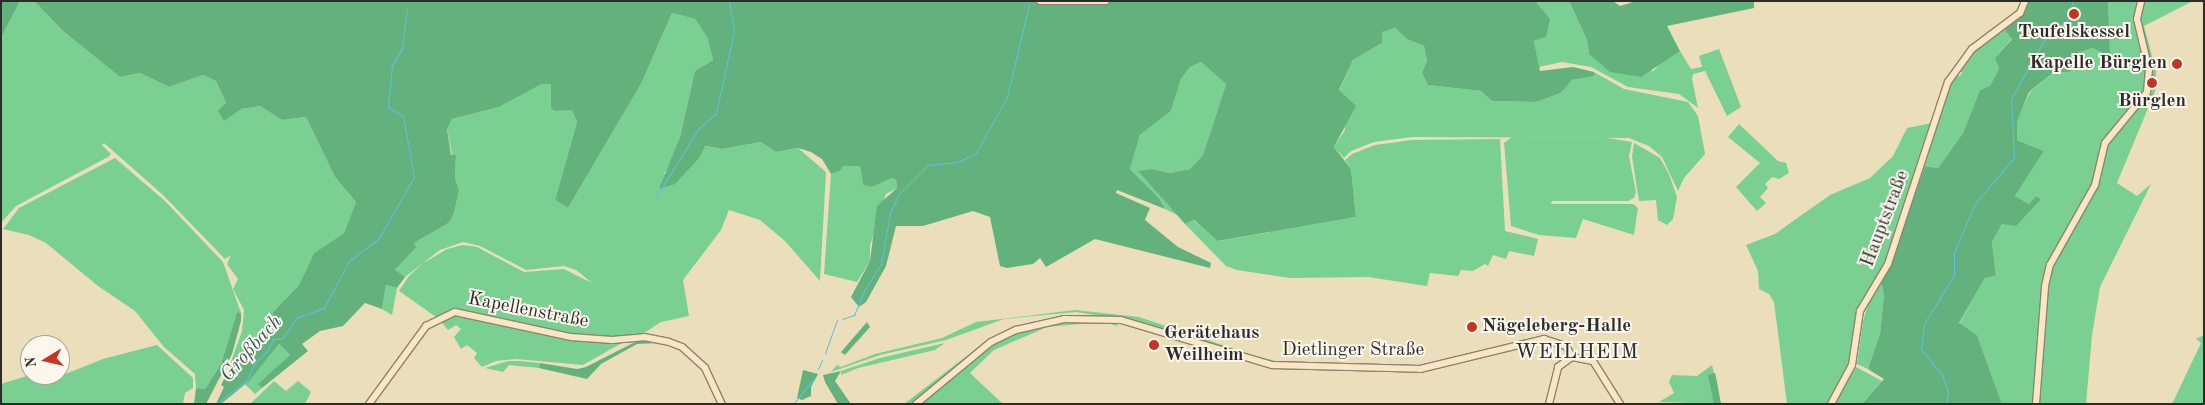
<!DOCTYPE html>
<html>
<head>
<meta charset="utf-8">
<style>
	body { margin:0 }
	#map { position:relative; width:2205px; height:405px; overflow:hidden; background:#eadfba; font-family:"Old Standard TT",serif }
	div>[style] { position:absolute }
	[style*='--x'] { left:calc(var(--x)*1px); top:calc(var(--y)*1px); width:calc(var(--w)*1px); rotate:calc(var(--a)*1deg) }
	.green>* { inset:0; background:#7acf93 }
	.forest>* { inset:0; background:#63b27d }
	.stream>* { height:1px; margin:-0.5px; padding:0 0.5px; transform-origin:0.5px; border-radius:0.5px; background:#61c1df }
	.roads { filter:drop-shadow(1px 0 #8a8572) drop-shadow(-1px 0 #8a8572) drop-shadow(0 1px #8a8572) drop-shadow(0 -1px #8a8572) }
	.secondary>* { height:6px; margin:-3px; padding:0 3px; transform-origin:3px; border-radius:3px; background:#fbe6c4 }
	.dots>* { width:14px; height:14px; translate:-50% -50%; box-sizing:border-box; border:2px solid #fbf7ec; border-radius:50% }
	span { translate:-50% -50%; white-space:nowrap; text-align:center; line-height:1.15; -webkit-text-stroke:4px #fbf7ec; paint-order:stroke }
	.poi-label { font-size:19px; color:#2b2b2b; font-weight:700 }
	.right { translate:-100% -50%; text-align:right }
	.left { translate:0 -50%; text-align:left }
	.street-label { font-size:19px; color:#2b2b2b }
	.water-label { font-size:20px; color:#3b5861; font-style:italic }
	.quarter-label { font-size:21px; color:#2b2b2b; letter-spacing:1px }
	.frame { position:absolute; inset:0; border:2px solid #2b2b2b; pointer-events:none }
	.north { position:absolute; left:20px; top:335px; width:50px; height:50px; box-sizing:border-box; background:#fbf7ec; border:1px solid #a8a59f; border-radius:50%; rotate:261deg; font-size:14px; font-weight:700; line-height:20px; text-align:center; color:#2b2b2b }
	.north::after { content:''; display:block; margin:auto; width:18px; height:22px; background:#c8321e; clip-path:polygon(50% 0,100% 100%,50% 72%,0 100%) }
</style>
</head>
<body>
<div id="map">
	<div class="green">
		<div style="clip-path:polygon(20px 1px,34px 1px,63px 31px,120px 77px,140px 73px,169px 87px,203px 75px,216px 81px,226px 103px,241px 109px,260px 106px,282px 120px,306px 117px,335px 177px,356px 202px,344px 233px,314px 253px,299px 285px,273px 312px,272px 329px,256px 342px,251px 337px,245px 343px,232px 373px,227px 373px,242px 331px,244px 310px,233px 289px,238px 279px,227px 264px,231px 255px,225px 259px,163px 195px,104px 143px,102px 145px,111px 154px,108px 157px,16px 206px,1px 223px,1px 38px)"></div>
		<div style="clip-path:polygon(1535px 1px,1569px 1px,1587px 40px,1589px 54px,1653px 71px,1666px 58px,1680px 51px,1691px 69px,1702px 67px,1699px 56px,1719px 49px,1741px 107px,1727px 116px,1705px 71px,1693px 74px,1692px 79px,1698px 108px,1679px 94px,1628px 87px,1591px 67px,1562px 62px,1539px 67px,1534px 41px,1546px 37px)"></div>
		<div style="clip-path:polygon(2108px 1px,2193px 1px,2144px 26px,2156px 71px,2156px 89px,2117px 183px,2137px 196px,2151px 184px,2100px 287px,2092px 335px,2086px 404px,2002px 404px,1977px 335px,1959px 324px,1985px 278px,1996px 276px,1992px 242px,2002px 224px,2041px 199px,2036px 196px,2029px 204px,2015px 196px,2044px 151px,2017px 140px,2016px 121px,2030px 92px,2054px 72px,2070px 72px,2078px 53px,2092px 48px,2109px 57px)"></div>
		<div style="clip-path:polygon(672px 13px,695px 19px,707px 37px,713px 60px,695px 71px,680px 137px,670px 166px,663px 175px,699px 153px,704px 146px,722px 149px,761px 142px,776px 152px,798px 148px,826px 172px,820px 281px,785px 241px,760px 220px,729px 210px,721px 230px,683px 280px,689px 316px,661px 322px,641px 335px,592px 338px,465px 310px,436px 317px,399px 291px,409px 276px,422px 264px,447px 249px,463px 245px,477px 247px,524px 272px,564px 269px,592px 283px,576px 270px,564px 266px,526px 270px,480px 246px,463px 242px,440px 250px,405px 277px,395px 271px,414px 243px,450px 222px,454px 213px,459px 191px,455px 178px,456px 155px,452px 155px,447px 128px,452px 119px,499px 107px,542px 84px,551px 84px,552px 108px,556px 111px,572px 109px,577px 122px,555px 200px,568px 208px,642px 82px)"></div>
		<div style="clip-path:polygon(1395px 28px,1407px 39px,1424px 46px,1427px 60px,1422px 73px,1428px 85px,1481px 91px,1492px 101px,1536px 102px,1561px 93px,1572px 80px,1593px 76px,1594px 72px,1624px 89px,1688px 102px,1698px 116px,1705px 154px,1684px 178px,1678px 191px,1662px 157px,1649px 146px,1629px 138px,1412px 137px,1374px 142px,1351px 151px,1344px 158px,1334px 147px,1345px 130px,1339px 91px,1353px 60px,1382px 43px,1381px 32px)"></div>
		<div style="clip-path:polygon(2004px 29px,2012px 38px,1995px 58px,1999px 69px,1990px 87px,1980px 90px,1963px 133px,1938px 168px,1925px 166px,1945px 94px,1955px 74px,1960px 76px,1962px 73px,1959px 69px,1973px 51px)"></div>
		<div style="clip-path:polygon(1201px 62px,1226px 84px,1203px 155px,1190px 169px,1170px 173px,1152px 169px,1139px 171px,1177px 215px,1165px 209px,1159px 198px,1130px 169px,1140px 135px,1171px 111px,1181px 79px,1190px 67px)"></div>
		<div style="clip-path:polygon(1932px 123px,1887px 262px,1859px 307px,1850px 364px,1829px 404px,1787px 404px,1774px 302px,1769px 294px,1759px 289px,1758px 271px,1746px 245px,1775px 234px,1830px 195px,1870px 178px,1893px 156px,1907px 128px)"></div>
		<div style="clip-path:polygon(1739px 124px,1778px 161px,1786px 163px,1789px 173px,1779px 179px,1772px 177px,1765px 184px,1768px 188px,1760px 197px,1766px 203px,1757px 211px,1736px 187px,1760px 163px,1728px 137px)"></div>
		<div style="clip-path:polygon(1512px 137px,1607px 138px,1632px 142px,1629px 156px,1636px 192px,1634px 198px,1628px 201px,1552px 201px,1551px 204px,1633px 204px,1638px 208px,1634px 235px,1583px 219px,1576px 238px,1539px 235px,1511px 226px,1504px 143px)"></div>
		<div style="clip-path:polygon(1500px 139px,1505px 231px,1538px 239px,1534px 256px,1509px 251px,1506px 259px,1493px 255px,1488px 266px,1485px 264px,1473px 271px,1461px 270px,1458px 276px,1430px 273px,1427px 286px,1368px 277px,1290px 278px,1237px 270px,1226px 266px,1185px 224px,1193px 220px,1219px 241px,1356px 217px,1351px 169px,1345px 160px,1352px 154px,1375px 145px,1412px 140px)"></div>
		<div style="clip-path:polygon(1634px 143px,1660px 158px,1669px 174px,1677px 197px,1673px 219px,1667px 225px,1658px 220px,1656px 200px,1639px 201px,1632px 157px)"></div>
		<div style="clip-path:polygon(115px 158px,165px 201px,223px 262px,241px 313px,237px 312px,221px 364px,205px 389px,196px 388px,195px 374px,164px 347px,135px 311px,98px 286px,46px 243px,29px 235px,3px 229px,19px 208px)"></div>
		<div style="clip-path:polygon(842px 166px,860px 166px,863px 185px,872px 187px,892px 178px,896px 180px,897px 188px,886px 194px,870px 246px,870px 261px,857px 282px,824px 274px,831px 174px,840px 171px)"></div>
		<div style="clip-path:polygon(1881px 281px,1884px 295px,1880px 334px,1868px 369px,1857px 364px,1863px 321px,1870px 298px)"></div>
		<div style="clip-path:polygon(386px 285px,397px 288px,392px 315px,382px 309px)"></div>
		<div style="clip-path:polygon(1075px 310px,1139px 317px,1258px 357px,1285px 363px,1257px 359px,1146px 323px,1076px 312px,1004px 319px,946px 340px,880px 355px,831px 372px,837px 365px,841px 367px,875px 354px,942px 338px,976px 322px)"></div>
		<div style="clip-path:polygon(456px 314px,557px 337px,627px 340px,583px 365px,516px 359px,496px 361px,482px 367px,474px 358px,477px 353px,467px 345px,461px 349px,454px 337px,461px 329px,456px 325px,448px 330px,439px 319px)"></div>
		<div style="clip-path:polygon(1102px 320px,1116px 321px,1118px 326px,1102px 322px,1047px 327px,994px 350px,970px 373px,1003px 404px,919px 404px,994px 342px,1043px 325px)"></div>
		<div style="clip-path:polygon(2204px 335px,2204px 404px,2172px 404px,2201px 343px,2196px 339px)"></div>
		<div style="clip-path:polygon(945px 343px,935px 350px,858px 368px,841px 375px,841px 371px,880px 358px)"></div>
		<div style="clip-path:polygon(279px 344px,290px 355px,259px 384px,262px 388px,255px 394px,245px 384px)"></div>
		<div style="clip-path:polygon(157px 345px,193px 378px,193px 388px,185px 393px,183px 404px,1px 404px,1px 384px,30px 375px,50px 375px,53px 379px,103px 359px)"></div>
		<div style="clip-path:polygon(976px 349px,911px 404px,904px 404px,938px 378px)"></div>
		<div style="clip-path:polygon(508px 361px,520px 361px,540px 363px,539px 368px,509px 365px,503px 372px,485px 368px)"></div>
		<div style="clip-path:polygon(1712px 365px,1721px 404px,1659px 402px,1674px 393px,1669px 382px,1672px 375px,1697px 376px)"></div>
		<div style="clip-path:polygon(1856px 367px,1882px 381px,1862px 404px,1834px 404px)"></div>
		<div style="clip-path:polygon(274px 381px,286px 391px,298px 381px,311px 392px,305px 404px,250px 404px)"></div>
	</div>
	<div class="forest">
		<div style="clip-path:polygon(1px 1px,20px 1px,1px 38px)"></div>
		<div style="clip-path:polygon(34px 1px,1535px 1px,1550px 19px,1546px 37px,1534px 41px,1540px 71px,1573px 67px,1594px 72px,1594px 76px,1572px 80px,1561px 93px,1536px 102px,1492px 101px,1481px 91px,1428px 85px,1422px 73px,1427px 60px,1424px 46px,1407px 39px,1395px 28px,1382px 32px,1382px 43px,1353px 60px,1339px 90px,1356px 106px,1334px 147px,1351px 169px,1356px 217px,1218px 241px,1194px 220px,1185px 224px,1138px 171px,1152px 169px,1170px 173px,1190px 169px,1203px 155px,1226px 84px,1201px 62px,1190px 67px,1181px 79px,1171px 111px,1140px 135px,1130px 169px,1159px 198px,1165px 209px,1117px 190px,1116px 193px,1150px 208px,1145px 220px,1178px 247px,1211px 263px,1210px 268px,1095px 239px,1046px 267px,1040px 258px,1033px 264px,1007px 268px,1000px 266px,990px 217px,973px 211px,923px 226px,896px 226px,886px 266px,866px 302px,859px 307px,851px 297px,870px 261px,877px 206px,897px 188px,896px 180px,892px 178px,872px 187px,863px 185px,860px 166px,843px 166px,840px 171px,831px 174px,822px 159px,811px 152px,798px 148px,776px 152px,761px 142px,722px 149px,705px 146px,699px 158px,675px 184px,659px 189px,680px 137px,695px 71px,713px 60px,707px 37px,695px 19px,672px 13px,642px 82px,568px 208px,555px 200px,577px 122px,572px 110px,555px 111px,551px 108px,551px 84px,542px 84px,499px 107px,452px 119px,447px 129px,451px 155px,456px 155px,455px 178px,459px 191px,454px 213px,450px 222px,414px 243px,416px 247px,395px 270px,405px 277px,397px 288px,386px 285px,382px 309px,365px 303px,343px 326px,320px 331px,302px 344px,308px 351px,262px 388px,258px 384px,290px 355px,279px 344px,249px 381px,221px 404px,216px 404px,224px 387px,221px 385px,227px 373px,232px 373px,245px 343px,250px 337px,256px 342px,272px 329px,273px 312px,299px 285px,314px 253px,344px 233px,356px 202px,335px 177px,306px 117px,282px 120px,260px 106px,241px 109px,224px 121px,218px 111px,226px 103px,216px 81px,203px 75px,169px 87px,140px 73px,120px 77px,63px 31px)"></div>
		<div style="clip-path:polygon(1569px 1px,1613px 1px,1620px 6px,1636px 1px,1754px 1px,1754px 8px,1667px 26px,1680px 51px,1641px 77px,1610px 72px,1589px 54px,1587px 40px)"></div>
		<div style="clip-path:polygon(2027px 1px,2108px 1px,2110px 57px,2092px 48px,2078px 53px,2070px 72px,2054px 72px,2029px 92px,2017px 121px,2017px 140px,2044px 151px,2015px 196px,2029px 204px,2036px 196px,2041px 199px,2016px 226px,2002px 224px,1992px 242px,1996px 276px,1985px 278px,1959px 323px,1977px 335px,2002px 404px,1862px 404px,1884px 379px,1868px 369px,1880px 334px,1884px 295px,1881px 281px,1890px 267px,1925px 166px,1938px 168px,1963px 133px,1980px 90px,1990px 86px,1999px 69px,1995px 58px,2012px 39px,2004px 29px)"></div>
		<div style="clip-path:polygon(237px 312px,241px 313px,241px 321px,232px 354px,206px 404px,194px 404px,196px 388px,205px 389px,221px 364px)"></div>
		<div style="clip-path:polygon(867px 322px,870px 327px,845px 355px,841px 352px)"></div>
		<div style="clip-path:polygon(639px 340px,659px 343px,637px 344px,601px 364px,587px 379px,539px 368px,540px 363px,577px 369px,586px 367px)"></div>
		<div style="clip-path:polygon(803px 370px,818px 374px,811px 387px,811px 396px,802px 400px,797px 398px)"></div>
		<div style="clip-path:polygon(841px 371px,835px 381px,851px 404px,838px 404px,825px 382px,823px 375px)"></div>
		<div style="clip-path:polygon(1715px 373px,1717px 382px,1721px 404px,1714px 404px,1708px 375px)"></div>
	</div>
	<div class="stream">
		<div style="--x:656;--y:197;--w:81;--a:-58.1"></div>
		<div style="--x:699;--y:128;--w:23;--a:-41"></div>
		<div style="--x:716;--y:113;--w:84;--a:-77.6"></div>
		<div style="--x:734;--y:31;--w:30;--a:-99"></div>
		<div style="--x:842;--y:319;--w:13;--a:-18"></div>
		<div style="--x:854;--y:315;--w:28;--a:-67"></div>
		<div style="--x:865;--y:289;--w:30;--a:-57"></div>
		<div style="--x:881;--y:264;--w:52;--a:-80"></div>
		<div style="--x:890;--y:213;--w:21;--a:-65"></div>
		<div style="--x:899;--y:194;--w:41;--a:-45"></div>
		<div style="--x:928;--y:165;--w:29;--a:-6"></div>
		<div style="--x:957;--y:162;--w:21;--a:-25"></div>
		<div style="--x:976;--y:153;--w:64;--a:-61"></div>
		<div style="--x:1007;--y:97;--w:95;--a:-76.6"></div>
		<div style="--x:825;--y:353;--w:35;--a:-70"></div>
		<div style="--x:818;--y:369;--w:10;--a:-66"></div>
		<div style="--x:217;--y:404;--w:38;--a:-39"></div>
		<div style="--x:247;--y:380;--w:17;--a:-66"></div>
		<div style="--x:254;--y:364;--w:18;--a:-45"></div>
		<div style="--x:267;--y:351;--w:13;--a:-63"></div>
		<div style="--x:273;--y:339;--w:9;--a:0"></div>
		<div style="--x:282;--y:339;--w:25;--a:-56"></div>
		<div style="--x:296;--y:318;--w:30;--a:-20"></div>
		<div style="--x:324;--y:308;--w:53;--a:-62"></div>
		<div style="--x:349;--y:261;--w:38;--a:-37"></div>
		<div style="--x:379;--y:238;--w:70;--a:-60.2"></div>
		<div style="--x:414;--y:177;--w:62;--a:-100.2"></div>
		<div style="--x:403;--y:116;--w:17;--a:-149"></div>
		<div style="--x:388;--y:107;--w:42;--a:-84.6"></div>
		<div style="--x:392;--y:65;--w:19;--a:-58"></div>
		<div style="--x:402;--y:49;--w:40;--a:-82.9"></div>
		<div style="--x:793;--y:404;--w:35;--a:-50"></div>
		<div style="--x:1946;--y:404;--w:12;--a:-81"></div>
		<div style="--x:1948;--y:392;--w:18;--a:-109"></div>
		<div style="--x:1942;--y:375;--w:33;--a:-129"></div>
		<div style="--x:1921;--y:349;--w:25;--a:-83"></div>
		<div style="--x:1924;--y:324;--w:57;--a:-58.5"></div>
		<div style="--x:1954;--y:275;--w:23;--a:-90"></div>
		<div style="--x:1954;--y:252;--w:55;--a:-66.3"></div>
		<div style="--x:1976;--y:202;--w:58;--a:-49.2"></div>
		<div style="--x:2014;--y:158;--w:59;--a:-92.9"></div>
		<div style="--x:2011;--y:99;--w:68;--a:-60.8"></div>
		<div style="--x:2044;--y:40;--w:40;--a:-41"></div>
		<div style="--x:2074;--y:14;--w:13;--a:-99"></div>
	</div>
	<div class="roads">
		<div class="secondary">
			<div style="--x:1040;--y:1;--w:66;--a:0"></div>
			<div style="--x:369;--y:404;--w:97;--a:-53.8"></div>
			<div style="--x:426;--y:326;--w:32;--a:-26"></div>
			<div style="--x:455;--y:312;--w:119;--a:12.2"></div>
			<div style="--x:571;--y:337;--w:41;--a:4.2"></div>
			<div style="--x:612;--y:340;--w:32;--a:-5"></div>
			<div style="--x:644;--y:337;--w:25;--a:11"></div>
			<div style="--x:669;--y:342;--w:14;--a:21"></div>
			<div style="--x:682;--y:347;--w:31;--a:42"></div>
			<div style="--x:705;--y:368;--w:40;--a:65"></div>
			<div style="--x:916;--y:404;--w:97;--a:-39.6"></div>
			<div style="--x:991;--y:342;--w:28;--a:-26"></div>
			<div style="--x:1016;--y:330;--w:49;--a:-12.9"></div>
			<div style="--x:1064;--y:319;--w:57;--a:1"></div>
			<div style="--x:1121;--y:320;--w:158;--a:16.6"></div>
			<div style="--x:1272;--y:365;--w:148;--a:1.5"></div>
			<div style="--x:1420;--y:369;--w:128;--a:-13.6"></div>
			<div style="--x:1544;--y:339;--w:23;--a:18"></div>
			<div style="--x:1566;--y:346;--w:13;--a:61"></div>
			<div style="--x:1549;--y:404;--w:38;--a:-76"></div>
			<div style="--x:1558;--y:367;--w:17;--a:-36"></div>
			<div style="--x:1572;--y:357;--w:21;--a:11"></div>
			<div style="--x:1593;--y:361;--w:51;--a:57.9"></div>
			<div style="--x:1831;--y:404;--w:44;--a:-61.7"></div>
			<div style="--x:1852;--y:365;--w:55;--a:-81.6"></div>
			<div style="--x:1860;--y:311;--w:55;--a:-59.2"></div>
			<div style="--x:1888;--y:264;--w:192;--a:-71.8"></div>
			<div style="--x:1948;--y:82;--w:41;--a:-54"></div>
			<div style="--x:1972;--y:49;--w:60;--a:-36.9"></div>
			<div style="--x:2020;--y:13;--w:13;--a:-67"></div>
			<div style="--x:2036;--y:404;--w:118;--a:-85.6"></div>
			<div style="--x:2045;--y:286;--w:22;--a:-77"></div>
			<div style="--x:2050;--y:265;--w:92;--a:-60.6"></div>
			<div style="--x:2095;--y:185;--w:43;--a:-76.6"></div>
			<div style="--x:2105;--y:143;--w:66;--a:-50.5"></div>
			<div style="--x:2147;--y:92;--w:22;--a:-85"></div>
			<div style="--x:2149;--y:70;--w:52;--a:-103.2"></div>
			<div style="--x:2137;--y:19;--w:18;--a:-77"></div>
		</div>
	</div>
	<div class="dots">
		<div style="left:2074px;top:14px;background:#c8321e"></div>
		<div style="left:2177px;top:64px;background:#c8321e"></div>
		<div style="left:2152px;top:83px;background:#c8321e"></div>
		<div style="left:1472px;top:327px;background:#c8321e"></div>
		<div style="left:1154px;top:345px;background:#c8321e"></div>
	</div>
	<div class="poi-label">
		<span style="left:2074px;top:33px">Teufelskessel</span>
		<span class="right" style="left:2167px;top:64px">Kapelle Bürglen</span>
		<span style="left:2152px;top:102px">Bürglen</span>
		<span class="left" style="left:1482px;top:327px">Nägeleberg-Halle</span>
		<span class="left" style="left:1164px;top:345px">Gerätehaus<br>Weilheim</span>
	</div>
	<div class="street-label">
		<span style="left:1886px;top:219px;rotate:-69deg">Hauptstraße</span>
		<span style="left:528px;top:311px;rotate:11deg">Kapellenstraße</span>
		<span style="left:1353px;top:351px">Dietlinger Straße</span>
	</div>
	<div class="water-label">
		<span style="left:252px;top:349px;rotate:-48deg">Großbach</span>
	</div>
	<div class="quarter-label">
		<span style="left:1577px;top:353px">WEILHEIM</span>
	</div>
	<div class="frame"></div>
	<div class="north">N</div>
</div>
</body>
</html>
